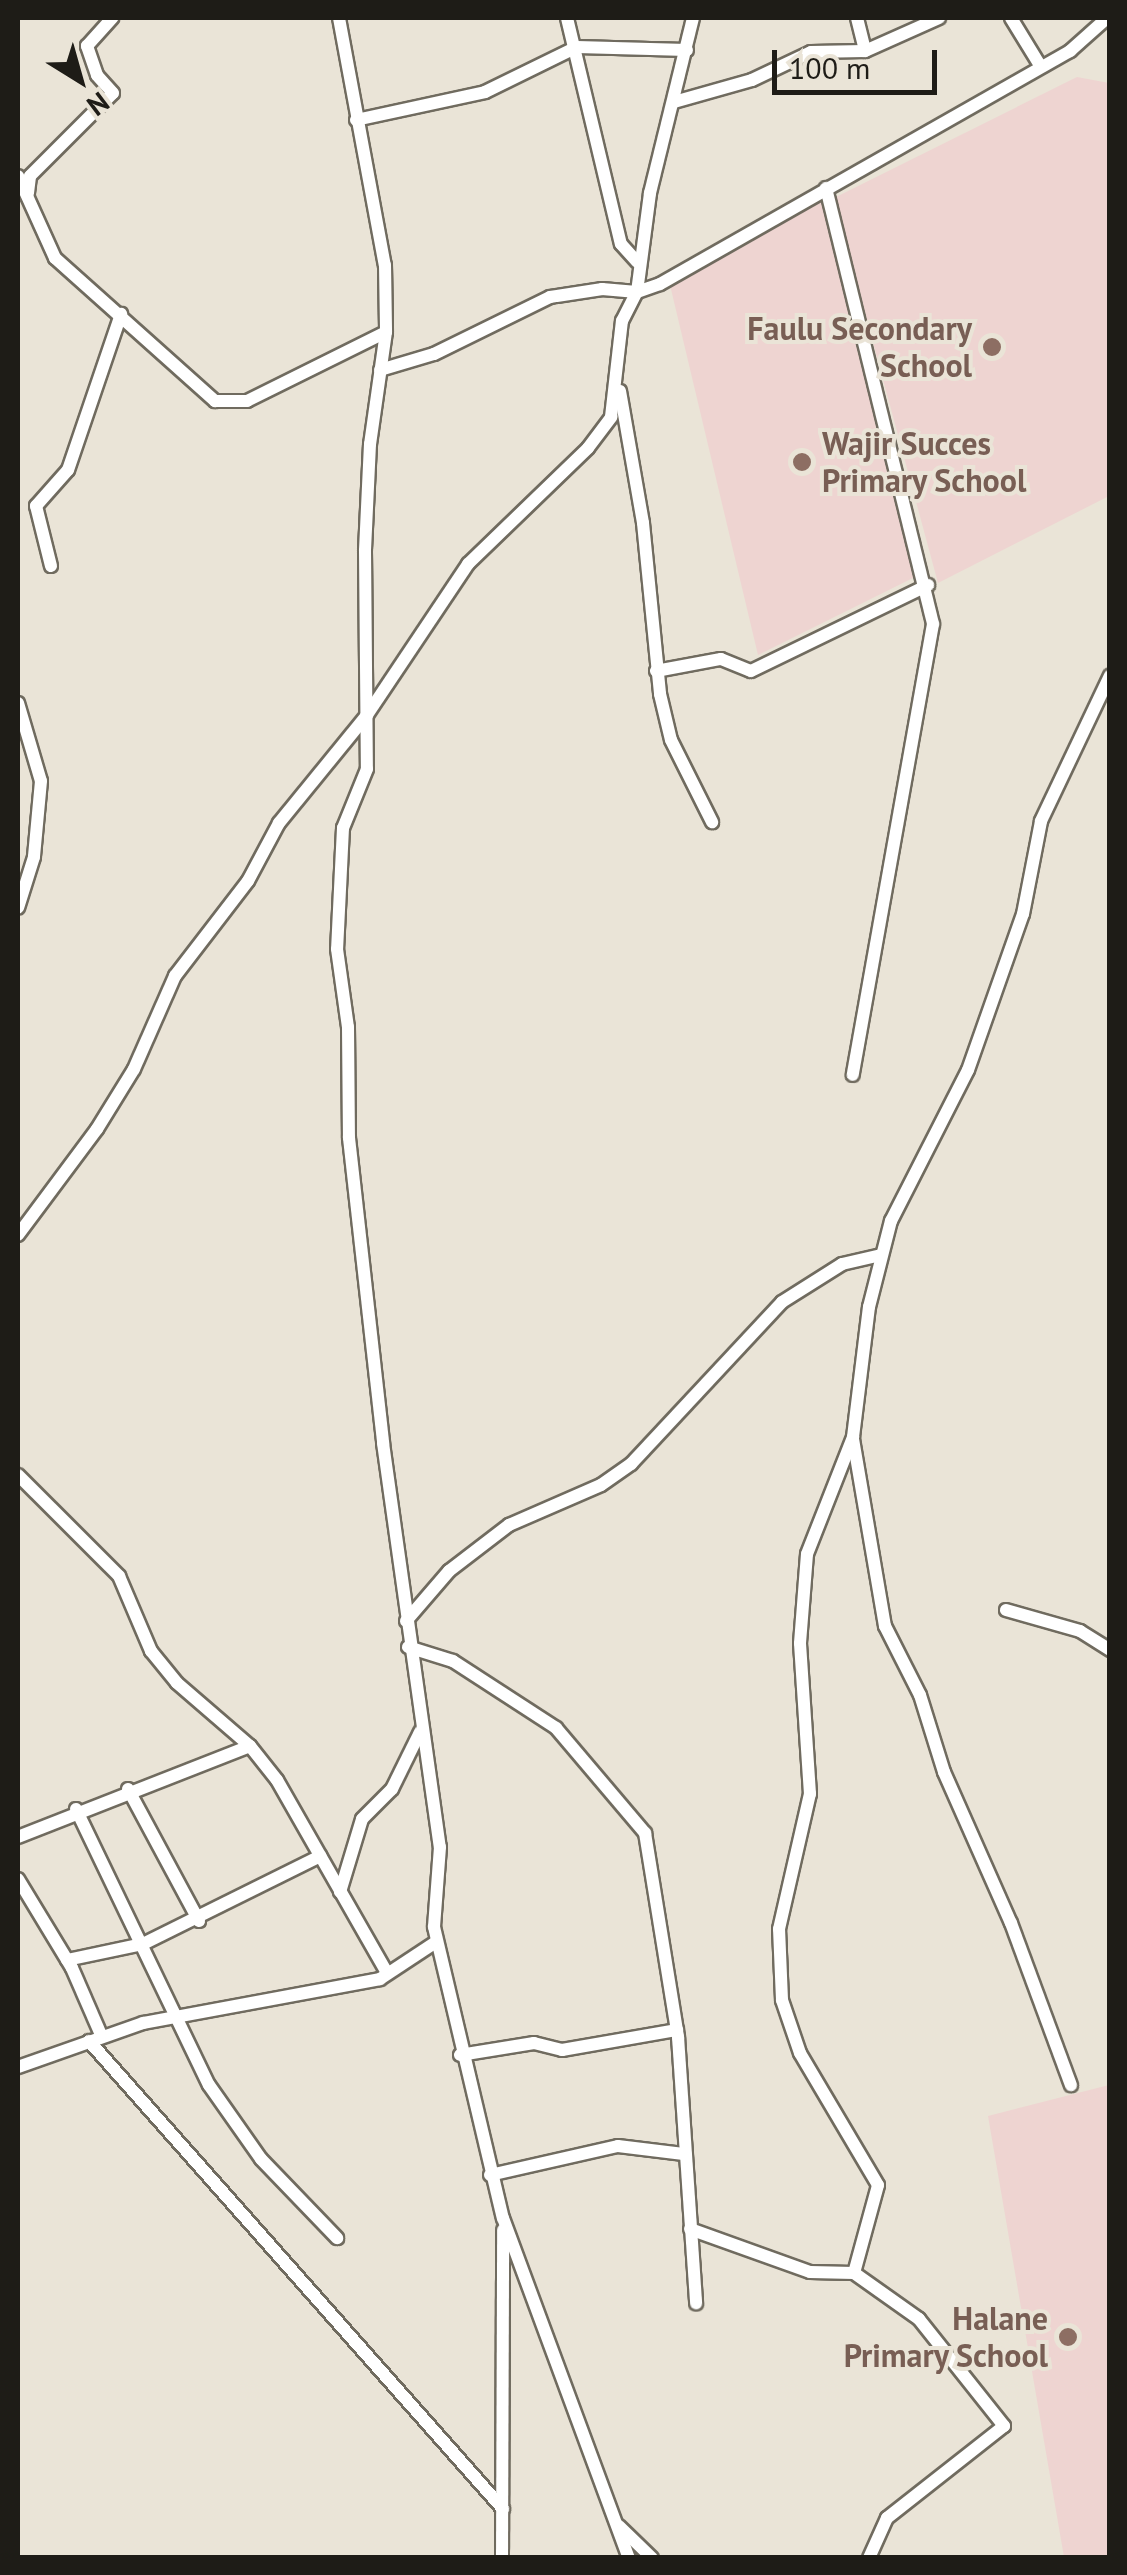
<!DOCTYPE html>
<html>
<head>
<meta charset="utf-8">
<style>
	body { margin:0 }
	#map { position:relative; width:1127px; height:2575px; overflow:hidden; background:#eae4d7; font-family:"PT Sans",sans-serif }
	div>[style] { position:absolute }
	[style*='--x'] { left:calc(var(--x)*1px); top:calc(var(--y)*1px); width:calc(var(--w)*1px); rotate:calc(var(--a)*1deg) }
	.education>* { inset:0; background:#eed4d1 }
	.roads { filter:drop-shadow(2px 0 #706b5f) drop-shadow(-2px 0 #706b5f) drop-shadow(0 2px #706b5f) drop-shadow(0 -2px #706b5f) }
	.minor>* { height:12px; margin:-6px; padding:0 6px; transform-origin:6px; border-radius:6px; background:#fff }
	.dots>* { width:28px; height:28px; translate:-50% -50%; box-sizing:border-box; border:5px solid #eae4d7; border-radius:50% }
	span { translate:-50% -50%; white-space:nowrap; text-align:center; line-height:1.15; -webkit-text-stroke:8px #eae4d7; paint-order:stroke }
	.education-label { font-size:32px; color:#785e54; font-weight:700 }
	.right { translate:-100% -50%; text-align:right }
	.left { translate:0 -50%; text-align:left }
	.frame { position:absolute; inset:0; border:20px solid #1e1c17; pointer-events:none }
	.north { position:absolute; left:30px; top:30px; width:100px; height:100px; -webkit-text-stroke:8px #eae4d7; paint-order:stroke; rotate:143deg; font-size:28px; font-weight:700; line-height:40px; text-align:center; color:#1e1c17 }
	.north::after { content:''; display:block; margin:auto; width:35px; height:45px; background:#1e1c17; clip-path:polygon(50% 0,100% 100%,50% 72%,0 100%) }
	.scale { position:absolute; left:772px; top:50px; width:165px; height:45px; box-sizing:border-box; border:5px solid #1e1c17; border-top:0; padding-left:12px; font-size:30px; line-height:35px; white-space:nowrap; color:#1e1c17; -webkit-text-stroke:8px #eae4d7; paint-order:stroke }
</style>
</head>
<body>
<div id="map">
	<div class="education">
		<div style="clip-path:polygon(1077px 77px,1109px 83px,1109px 496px,938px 583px,834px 198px)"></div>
		<div style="clip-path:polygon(825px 192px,923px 573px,758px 655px,670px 285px)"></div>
		<div style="clip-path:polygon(1109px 2085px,1109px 2557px,1064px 2557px,988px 2116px)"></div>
	</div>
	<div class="roads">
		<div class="minor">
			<div style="--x:339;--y:18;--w:251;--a:79.5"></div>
			<div style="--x:385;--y:265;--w:67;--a:89.1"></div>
			<div style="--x:386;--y:332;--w:113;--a:98.1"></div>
			<div style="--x:370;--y:444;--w:107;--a:92.7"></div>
			<div style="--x:365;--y:551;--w:218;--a:89.5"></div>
			<div style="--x:367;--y:769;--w:64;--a:112.1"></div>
			<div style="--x:343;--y:828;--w:121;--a:92.8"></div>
			<div style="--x:337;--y:949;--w:79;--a:82"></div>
			<div style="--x:348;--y:1027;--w:111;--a:89.5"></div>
			<div style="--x:349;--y:1138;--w:307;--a:83.6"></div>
			<div style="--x:383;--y:1443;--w:408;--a:82"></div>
			<div style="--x:440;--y:1847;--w:80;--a:94.3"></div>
			<div style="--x:434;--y:1927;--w:299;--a:76.7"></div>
			<div style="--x:503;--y:2218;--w:363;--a:69.7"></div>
			<div style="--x:567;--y:18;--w:232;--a:76.6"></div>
			<div style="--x:621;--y:244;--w:24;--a:48"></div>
			<div style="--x:857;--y:18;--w:34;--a:76"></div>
			<div style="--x:1011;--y:18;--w:57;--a:58.5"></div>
			<div style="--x:674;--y:102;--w:81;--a:-15.8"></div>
			<div style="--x:752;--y:80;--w:65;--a:-25.4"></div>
			<div style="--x:811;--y:52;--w:54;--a:-1.1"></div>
			<div style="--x:865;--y:51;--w:81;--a:-24"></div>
			<div style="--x:356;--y:120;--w:132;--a:-12.2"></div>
			<div style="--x:485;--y:92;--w:102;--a:-26.1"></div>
			<div style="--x:577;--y:47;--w:110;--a:1.6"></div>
			<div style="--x:18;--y:176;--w:90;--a:65.7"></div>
			<div style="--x:55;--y:258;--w:215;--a:41.8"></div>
			<div style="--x:215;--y:401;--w:32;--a:0"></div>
			<div style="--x:247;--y:401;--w:155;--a:-26.4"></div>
			<div style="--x:826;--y:188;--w:449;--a:76.2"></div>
			<div style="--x:933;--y:624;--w:458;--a:100.1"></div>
			<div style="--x:28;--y:193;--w:17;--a:-83"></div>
			<div style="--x:30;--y:176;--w:117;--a:-45"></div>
			<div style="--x:113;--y:93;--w:24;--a:-132"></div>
			<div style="--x:97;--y:75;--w:31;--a:-109"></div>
			<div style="--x:87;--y:46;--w:38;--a:-48"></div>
			<div style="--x:380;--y:370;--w:56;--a:-16.5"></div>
			<div style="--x:434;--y:354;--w:129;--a:-26.2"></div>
			<div style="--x:550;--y:297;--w:53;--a:-8.7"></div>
			<div style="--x:602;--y:289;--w:35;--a:5"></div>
			<div style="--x:637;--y:292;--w:24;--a:-19"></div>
			<div style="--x:660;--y:284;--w:472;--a:-29.6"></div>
			<div style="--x:1070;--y:51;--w:50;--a:-41.7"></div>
			<div style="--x:620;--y:391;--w:134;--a:80.1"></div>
			<div style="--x:643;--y:523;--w:172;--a:84.3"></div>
			<div style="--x:660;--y:694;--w:47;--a:76.6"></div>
			<div style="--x:671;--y:740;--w:92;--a:63.4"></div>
			<div style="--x:51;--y:566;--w:62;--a:-104"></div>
			<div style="--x:36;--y:506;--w:48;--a:-48.4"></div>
			<div style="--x:68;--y:470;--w:165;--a:-71.2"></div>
			<div style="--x:656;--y:671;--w:66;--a:-10.5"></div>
			<div style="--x:721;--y:659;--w:32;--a:22"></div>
			<div style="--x:751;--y:671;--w:197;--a:-25.9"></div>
			<div style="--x:18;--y:703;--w:81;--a:73.6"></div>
			<div style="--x:41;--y:781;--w:76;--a:95.3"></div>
			<div style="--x:34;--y:857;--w:53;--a:107.4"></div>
			<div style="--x:18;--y:1235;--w:132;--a:-53.3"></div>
			<div style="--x:97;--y:1129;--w:70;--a:-58.3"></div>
			<div style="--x:134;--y:1069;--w:102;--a:-66.2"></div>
			<div style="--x:175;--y:976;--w:120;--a:-52.5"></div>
			<div style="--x:248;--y:881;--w:66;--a:-61.9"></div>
			<div style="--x:279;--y:823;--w:139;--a:-50.8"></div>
			<div style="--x:367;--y:715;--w:182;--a:-56.2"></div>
			<div style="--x:468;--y:564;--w:167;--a:-44"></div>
			<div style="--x:588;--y:448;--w:39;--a:-53"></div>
			<div style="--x:611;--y:417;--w:97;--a:-83.5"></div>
			<div style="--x:622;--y:321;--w:33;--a:-63"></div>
			<div style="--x:637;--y:292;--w:100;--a:-82.5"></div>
			<div style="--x:650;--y:193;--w:180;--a:-76.2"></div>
			<div style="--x:853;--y:1439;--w:190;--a:80.3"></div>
			<div style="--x:885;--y:1626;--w:77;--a:63.1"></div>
			<div style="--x:920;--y:1695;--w:81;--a:72.7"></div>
			<div style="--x:944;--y:1772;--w:165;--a:66.1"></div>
			<div style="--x:1011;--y:1923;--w:173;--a:69.7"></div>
			<div style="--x:18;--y:1475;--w:143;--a:45"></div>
			<div style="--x:119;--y:1576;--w:82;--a:66.9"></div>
			<div style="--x:151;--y:1651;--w:41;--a:50.9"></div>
			<div style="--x:177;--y:1683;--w:96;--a:40.8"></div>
			<div style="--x:250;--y:1746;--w:43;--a:51.5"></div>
			<div style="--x:277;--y:1780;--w:222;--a:60.3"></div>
			<div style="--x:1006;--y:1610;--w:77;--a:15.8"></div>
			<div style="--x:1080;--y:1631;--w:36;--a:32"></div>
			<div style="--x:406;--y:1621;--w:66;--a:-49.3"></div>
			<div style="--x:449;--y:1571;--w:76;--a:-37.5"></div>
			<div style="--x:509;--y:1525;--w:100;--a:-23.5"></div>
			<div style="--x:601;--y:1485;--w:37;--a:-35"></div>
			<div style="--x:631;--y:1464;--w:221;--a:-47"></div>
			<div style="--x:782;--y:1302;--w:71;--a:-32.3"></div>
			<div style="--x:842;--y:1264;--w:39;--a:-13"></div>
			<div style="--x:408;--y:1647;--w:47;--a:17.3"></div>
			<div style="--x:453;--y:1661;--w:123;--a:33"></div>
			<div style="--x:556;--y:1728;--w:138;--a:49.7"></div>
			<div style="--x:645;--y:1833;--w:207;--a:80.8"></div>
			<div style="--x:678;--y:2037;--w:267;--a:86.1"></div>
			<div style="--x:128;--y:1789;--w:150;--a:61.7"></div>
			<div style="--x:76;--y:1809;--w:306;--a:64.3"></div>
			<div style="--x:209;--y:2085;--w:90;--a:54.9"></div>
			<div style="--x:261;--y:2159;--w:110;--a:46.1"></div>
			<div style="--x:18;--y:1837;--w:249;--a:-21.4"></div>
			<div style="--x:18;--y:1879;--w:104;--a:58.8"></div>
			<div style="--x:72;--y:1968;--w:75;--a:66.5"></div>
			<div style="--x:340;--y:1892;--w:76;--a:-73.2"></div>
			<div style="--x:362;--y:1819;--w:42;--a:-45"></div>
			<div style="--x:392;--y:1789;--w:64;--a:-63.8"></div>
			<div style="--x:67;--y:1960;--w:78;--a:-11.9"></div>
			<div style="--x:143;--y:1944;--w:198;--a:-26.4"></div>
			<div style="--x:89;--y:2041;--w:625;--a:48.5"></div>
			<div style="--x:460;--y:2055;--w:75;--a:-9.2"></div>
			<div style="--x:534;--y:2043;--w:29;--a:14"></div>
			<div style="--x:562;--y:2050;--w:117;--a:-9.9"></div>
			<div style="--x:18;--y:2067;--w:133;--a:-19.4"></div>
			<div style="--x:143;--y:2023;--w:241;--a:-10.5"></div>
			<div style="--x:380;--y:1979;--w:67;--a:-33.5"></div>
			<div style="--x:490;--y:2175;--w:131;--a:-12.8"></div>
			<div style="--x:618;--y:2146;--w:66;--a:6.9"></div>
			<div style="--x:690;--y:2229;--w:127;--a:19.7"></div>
			<div style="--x:810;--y:2272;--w:44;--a:1.3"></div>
			<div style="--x:619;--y:2526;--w:46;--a:44.1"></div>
			<div style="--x:502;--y:2558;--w:328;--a:-89.8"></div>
			<div style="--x:869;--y:2558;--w:44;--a:-65.8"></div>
			<div style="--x:887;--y:2518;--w:149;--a:-38.2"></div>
			<div style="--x:1004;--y:2426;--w:137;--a:-128.5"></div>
			<div style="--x:919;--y:2319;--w:80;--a:-144.7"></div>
			<div style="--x:854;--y:2273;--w:91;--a:-74.7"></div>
			<div style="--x:878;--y:2185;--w:153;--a:-120.6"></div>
			<div style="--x:800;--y:2053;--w:56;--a:-108.8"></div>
			<div style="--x:782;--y:2000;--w:71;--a:-92.4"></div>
			<div style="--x:779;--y:1929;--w:139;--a:-77.1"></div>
			<div style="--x:810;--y:1794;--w:151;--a:-93.8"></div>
			<div style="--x:800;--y:1643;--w:89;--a:-85.5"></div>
			<div style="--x:807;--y:1554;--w:126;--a:-68.5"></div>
			<div style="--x:853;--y:1437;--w:131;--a:-83"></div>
			<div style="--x:869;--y:1307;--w:89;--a:-75.7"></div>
			<div style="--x:891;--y:1221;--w:169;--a:-63"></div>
			<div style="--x:968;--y:1070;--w:165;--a:-70.6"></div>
			<div style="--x:1023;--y:914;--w:95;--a:-79"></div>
			<div style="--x:1041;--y:821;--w:161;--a:-64.6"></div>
		</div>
	</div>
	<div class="dots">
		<div style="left:992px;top:347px;background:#8d6e63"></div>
		<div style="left:802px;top:462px;background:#8d6e63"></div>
		<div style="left:1068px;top:2337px;background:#8d6e63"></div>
	</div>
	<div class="education-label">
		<span class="right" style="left:972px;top:347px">Faulu Secondary<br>School</span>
		<span class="left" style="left:822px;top:462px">Wajir Succes<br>Primary School</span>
		<span class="right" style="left:1048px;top:2337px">Halane<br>Primary School</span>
	</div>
	<div class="frame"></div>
	<div class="north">N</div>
	<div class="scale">100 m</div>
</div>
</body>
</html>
